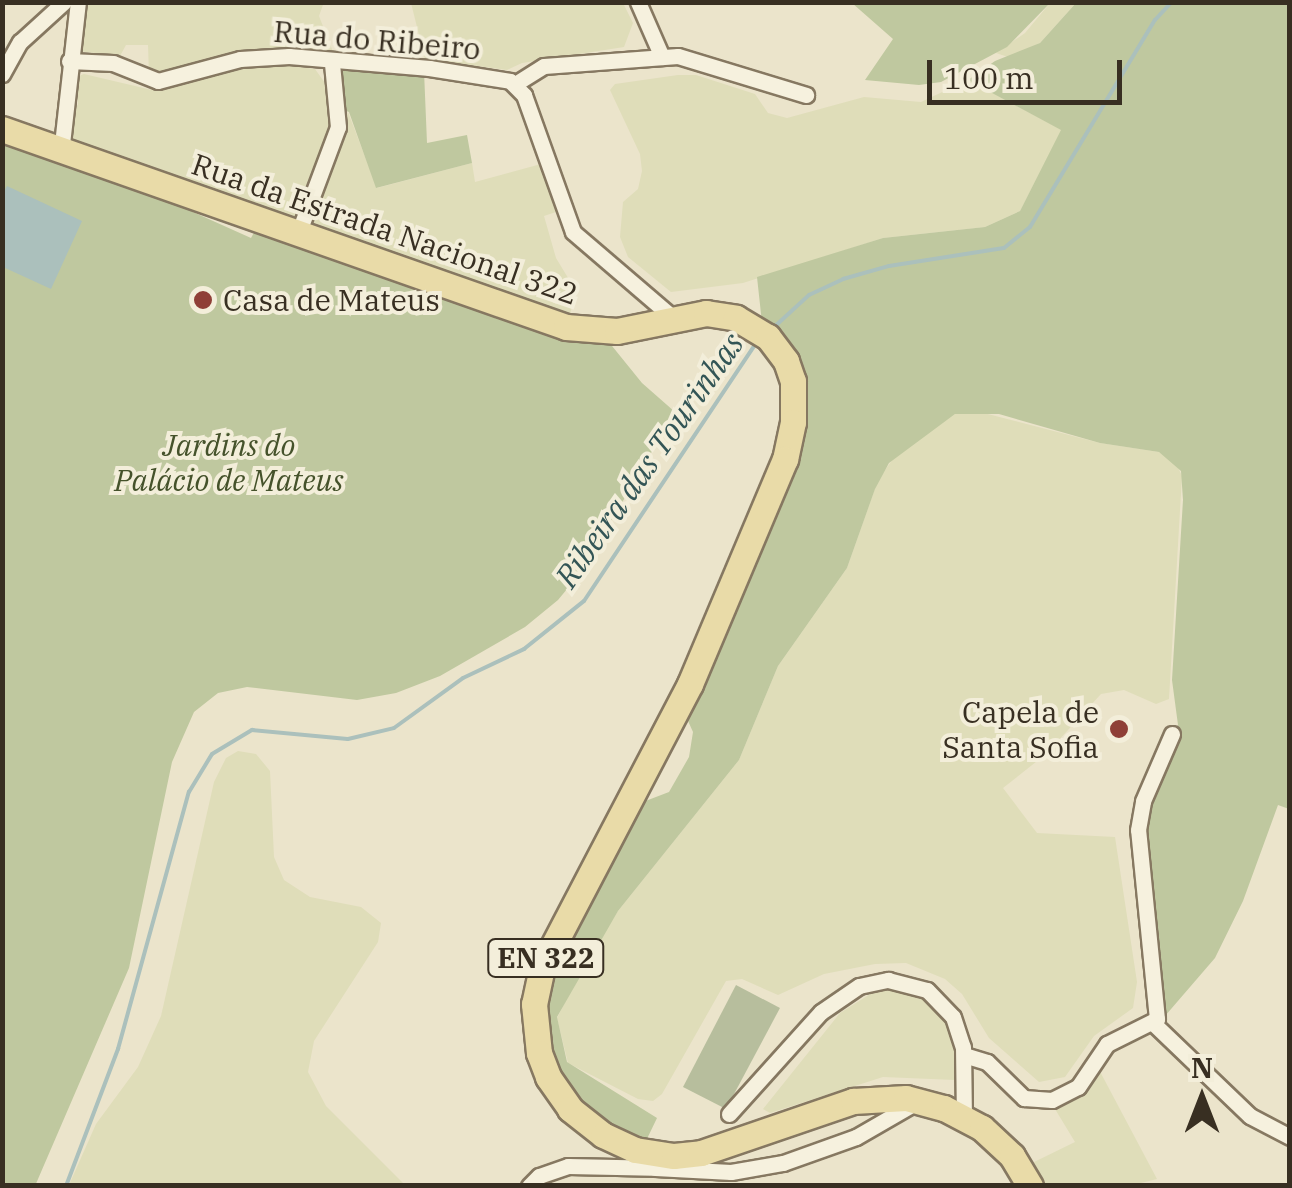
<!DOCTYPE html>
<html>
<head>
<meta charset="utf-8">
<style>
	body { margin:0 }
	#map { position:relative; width:1292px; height:1188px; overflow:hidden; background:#ebe4cb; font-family:"IBM Plex Serif",serif }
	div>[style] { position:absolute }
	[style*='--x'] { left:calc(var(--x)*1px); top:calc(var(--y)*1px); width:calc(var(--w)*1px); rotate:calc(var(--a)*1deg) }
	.farmland>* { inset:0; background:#dfddb9 }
	.green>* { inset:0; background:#bfc89f }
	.cemetery>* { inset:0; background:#b7be9d }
	.water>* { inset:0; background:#abc0bc }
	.stream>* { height:4px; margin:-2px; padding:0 2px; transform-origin:2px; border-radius:2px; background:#abc0bc }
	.roads { filter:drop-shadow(2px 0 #867861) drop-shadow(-2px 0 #867861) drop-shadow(0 2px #867861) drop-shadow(0 -2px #867861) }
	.minor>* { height:15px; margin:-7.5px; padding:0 7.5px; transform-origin:7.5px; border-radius:7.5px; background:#f6f1de }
	.primary>* { height:25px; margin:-12.5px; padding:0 12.5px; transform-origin:12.5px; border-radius:12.5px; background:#e9dba8 }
	.dots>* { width:28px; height:28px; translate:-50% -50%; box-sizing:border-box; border:5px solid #f3eeda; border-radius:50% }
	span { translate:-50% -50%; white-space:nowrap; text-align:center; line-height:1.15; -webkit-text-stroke:8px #f3eeda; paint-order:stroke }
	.shield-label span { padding:2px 8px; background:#f3eeda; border:2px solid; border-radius:8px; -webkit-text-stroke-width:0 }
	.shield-label { font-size:28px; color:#382f22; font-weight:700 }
	.street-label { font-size:30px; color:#382f22 }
	.poi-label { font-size:30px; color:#382f22 }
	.left { translate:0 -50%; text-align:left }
	.right { translate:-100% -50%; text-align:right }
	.park-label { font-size:30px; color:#45522b; font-style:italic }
	.water-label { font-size:32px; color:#335556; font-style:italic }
	.frame { position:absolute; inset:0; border:5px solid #382f22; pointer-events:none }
	.north { position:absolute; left:1152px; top:1048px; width:100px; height:100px; -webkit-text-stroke:8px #f3eeda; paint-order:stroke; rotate:0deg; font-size:28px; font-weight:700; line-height:40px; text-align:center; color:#382f22 }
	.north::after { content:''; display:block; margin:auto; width:35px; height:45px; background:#382f22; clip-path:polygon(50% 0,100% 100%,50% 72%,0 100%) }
	.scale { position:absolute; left:927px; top:60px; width:195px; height:45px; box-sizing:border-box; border:5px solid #382f22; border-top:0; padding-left:12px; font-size:30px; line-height:35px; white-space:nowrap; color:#382f22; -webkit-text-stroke:8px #f3eeda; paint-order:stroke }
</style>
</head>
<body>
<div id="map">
	<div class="farmland">
		<div style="clip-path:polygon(324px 2px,319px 16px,335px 57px,313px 53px,169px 76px,149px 74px,148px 45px,126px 45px,120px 56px,78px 51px,81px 3px)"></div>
		<div style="clip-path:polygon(411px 3px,623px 3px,633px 23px,624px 47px,522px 63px,507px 70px,425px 59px)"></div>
		<div style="clip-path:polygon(1050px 3px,1076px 3px,1040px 43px,1011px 58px,996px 53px,1025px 33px)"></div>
		<div style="clip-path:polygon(267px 62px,315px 69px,330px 90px,333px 119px,296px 226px,78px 151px,69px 137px,72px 108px,78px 105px,76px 77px,84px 74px,152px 90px)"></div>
		<div style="clip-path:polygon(678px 75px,696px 75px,755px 94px,768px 113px,787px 118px,864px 97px,921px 102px,968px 80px,1062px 130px,1020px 211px,985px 227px,883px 238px,743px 283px,671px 292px,628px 257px,620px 237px,623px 202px,638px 189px,642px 171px,640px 154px,610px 90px,615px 84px)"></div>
		<div style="clip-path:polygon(348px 112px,377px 188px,472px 163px,475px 182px,541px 164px,556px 212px,544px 216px,556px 258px,576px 291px,569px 318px,306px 228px)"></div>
		<div style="clip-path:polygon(976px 411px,1100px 443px,1159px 452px,1175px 461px,1182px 476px,1169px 699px,1156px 704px,1124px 690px,1101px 694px,1046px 754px,1003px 788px,1037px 833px,1115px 837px,1137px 982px,1133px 1008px,1094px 1036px,1065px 1077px,1039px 1082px,989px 1038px,962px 994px,945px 979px,906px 963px,875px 964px,824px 974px,778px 995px,742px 979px,726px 981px,662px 1094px,653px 1101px,638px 1099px,568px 1063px,557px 1018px,582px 969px,618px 911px,739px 760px,778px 666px,847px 568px,878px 480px,895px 456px,919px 437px,955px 414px)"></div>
		<div style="clip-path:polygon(238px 751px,256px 754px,270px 771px,274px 857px,284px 880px,310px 897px,361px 907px,381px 923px,378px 942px,314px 1041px,308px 1072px,326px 1106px,405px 1185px,69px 1185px,96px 1124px,138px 1067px,161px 1016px,214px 782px,226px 758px)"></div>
		<div style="clip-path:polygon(893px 986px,917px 991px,944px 1013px,957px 1047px,955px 1080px,883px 1077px,770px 1113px,763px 1109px,840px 1013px,875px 991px)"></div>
		<div style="clip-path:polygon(1096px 1064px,1157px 1179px,1133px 1185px,1042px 1185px,1030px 1164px,1075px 1142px,1055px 1109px,1080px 1096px)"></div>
	</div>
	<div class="green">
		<div style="clip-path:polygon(852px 3px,1050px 3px,1007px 47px,941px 82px,919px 85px,865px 80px,893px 39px)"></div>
		<div style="clip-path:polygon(1076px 3px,1289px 3px,1289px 809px,1278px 805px,1243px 901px,1215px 958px,1165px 1016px,1144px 832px,1178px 725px,1172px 680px,1183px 500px,1181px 471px,1159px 452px,1100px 443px,999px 414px,955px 414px,889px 463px,875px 489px,847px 568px,778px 666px,739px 760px,618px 911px,557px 1017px,567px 1062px,657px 1118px,645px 1143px,590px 1117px,548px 1055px,543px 988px,635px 805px,669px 792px,689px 757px,693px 732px,684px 712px,801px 425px,762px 323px,757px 277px,883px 238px,985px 227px,1020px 211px,1061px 130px,968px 80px,995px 61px,1040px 43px)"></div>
		<div style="clip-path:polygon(335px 66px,424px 71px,427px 143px,467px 135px,472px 163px,376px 188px,349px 112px,341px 109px)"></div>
		<div style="clip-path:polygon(2px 138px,164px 199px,251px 238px,256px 229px,608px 341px,642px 383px,675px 412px,582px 571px,558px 600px,525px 627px,440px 676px,396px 693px,357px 700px,247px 687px,218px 693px,194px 712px,172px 762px,129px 968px,35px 1186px,2px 1185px)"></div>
	</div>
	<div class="cemetery">
		<div style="clip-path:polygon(736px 985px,780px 1008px,726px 1109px,683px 1087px)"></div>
	</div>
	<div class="water">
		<div style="clip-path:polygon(7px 186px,82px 221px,51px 289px,3px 267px,2px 195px)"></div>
	</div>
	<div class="stream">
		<div style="--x:773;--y:328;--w:49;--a:-42.5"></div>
		<div style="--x:809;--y:295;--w:38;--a:-25"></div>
		<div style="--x:843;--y:279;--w:48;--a:-15.8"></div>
		<div style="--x:889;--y:266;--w:116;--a:-8.9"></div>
		<div style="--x:1004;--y:248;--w:33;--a:-39"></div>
		<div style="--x:1030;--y:227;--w:242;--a:-58.9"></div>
		<div style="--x:1155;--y:20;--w:25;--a:-47"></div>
		<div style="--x:66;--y:1186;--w:147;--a:-69.2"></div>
		<div style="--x:118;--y:1049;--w:267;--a:-74.6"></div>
		<div style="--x:189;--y:792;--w:44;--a:-58.8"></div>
		<div style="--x:212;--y:754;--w:47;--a:-31"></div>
		<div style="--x:252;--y:730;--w:96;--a:5.4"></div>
		<div style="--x:348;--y:739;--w:47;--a:-13.4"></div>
		<div style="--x:394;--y:728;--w:85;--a:-35.9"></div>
		<div style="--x:463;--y:678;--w:68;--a:-25.4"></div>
		<div style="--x:524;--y:649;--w:77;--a:-38.7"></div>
		<div style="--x:584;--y:601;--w:314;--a:-56.3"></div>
	</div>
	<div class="roads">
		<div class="minor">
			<div style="--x:638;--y:2;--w:60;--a:66.4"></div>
			<div style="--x:69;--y:61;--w:44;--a:2.6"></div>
			<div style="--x:113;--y:63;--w:48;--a:21.8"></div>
			<div style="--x:158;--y:81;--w:85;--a:-15"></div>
			<div style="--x:240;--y:59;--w:49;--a:-3.5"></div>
			<div style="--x:289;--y:56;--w:141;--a:4.9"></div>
			<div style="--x:429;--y:68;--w:82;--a:9.1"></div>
			<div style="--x:510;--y:81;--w:20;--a:45"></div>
			<div style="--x:524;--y:95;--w:145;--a:70.3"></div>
			<div style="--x:573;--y:232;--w:130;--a:40.6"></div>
			<div style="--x:2;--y:74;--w:37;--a:-61"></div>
			<div style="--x:20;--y:42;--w:59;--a:-42.3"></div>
			<div style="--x:515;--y:84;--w:34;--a:-32"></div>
			<div style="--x:544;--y:66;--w:134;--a:-4.3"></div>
			<div style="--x:678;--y:56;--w:134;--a:16.9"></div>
			<div style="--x:61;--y:153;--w:152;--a:-83.6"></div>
			<div style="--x:298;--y:234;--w:114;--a:-69.5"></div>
			<div style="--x:338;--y:127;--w:64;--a:-95.4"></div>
			<div style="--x:1153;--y:1023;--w:134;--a:43.8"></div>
			<div style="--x:1250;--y:1116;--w:45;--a:27.7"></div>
			<div style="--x:964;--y:1055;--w:24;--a:17"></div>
			<div style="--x:987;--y:1062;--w:52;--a:44.2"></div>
			<div style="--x:1024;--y:1098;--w:28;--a:4"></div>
			<div style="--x:1052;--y:1100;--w:29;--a:-27"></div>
			<div style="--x:1078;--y:1087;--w:52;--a:-56"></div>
			<div style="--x:1107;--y:1044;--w:56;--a:-26.6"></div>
			<div style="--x:1157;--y:1019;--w:190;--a:-95.7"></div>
			<div style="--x:1138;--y:830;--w:29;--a:-80"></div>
			<div style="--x:1143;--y:801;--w:73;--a:-66.6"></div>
			<div style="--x:729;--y:1114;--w:137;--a:-48"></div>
			<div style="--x:821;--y:1012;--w:46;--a:-34.4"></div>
			<div style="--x:859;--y:986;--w:30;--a:-12"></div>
			<div style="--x:888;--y:980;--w:40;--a:14.4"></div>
			<div style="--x:927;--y:990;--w:37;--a:46"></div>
			<div style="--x:953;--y:1017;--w:32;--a:72"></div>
			<div style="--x:963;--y:1047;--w:70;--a:89.2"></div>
			<div style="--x:655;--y:1168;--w:76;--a:3"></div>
			<div style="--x:731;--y:1172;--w:53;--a:-9.8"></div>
			<div style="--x:783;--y:1163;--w:77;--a:-19.6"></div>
			<div style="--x:856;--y:1137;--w:74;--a:-30"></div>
			<div style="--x:529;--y:1186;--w:14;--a:-45"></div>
			<div style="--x:539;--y:1176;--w:31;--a:-19"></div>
			<div style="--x:568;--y:1166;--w:96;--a:1.2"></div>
		</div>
		<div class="primary">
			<div style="--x:2;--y:129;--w:598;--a:19.34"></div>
			<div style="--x:566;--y:327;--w:51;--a:4.5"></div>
			<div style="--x:617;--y:331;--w:91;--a:-11.4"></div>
			<div style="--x:706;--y:313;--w:30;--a:9"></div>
			<div style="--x:736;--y:318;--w:37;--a:31"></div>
			<div style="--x:768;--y:337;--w:30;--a:53"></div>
			<div style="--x:786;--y:361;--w:21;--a:71"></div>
			<div style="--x:793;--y:381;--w:41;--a:90"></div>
			<div style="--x:793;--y:422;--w:38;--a:102"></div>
			<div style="--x:785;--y:459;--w:244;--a:112.9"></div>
			<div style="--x:690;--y:684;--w:319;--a:117.6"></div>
			<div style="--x:542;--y:967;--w:38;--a:102"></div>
			<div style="--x:534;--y:1004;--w:49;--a:84.2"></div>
			<div style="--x:539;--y:1053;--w:26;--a:69"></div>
			<div style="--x:548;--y:1077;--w:39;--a:55"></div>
			<div style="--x:570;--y:1109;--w:42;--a:38.2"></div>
			<div style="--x:603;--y:1135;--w:35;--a:25"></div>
			<div style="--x:635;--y:1150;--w:39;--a:9"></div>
			<div style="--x:674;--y:1156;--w:27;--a:-6"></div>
			<div style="--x:701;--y:1153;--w:161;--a:-18.9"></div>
			<div style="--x:853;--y:1101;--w:53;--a:-3.2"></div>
			<div style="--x:906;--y:1098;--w:39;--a:15"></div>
			<div style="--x:944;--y:1108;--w:43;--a:27.8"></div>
			<div style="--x:982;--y:1128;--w:41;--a:43"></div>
			<div style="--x:1012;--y:1156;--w:35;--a:59"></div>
		</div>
	</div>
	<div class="dots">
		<div style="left:203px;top:300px;background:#8f3f37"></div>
		<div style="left:1119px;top:729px;background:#8f3f37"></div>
	</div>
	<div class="shield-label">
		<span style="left:546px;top:958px">EN 322</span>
	</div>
	<div class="street-label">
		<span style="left:377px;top:40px;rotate:5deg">Rua do Ribeiro</span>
		<span style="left:385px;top:229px;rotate:19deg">Rua da Estrada Nacional 322</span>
	</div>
	<div class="poi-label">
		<span class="left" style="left:223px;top:300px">Casa de Mateus</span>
		<span class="right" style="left:1099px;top:729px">Capela de<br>Santa Sofia</span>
	</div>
	<div class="park-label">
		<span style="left:229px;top:462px">Jardins do<br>Palácio de Mateus</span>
	</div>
	<div class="water-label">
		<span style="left:649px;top:460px;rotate:-55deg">Ribeira das Tourinhas</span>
	</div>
	<div class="frame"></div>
	<div class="north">N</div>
	<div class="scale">100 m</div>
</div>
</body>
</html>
